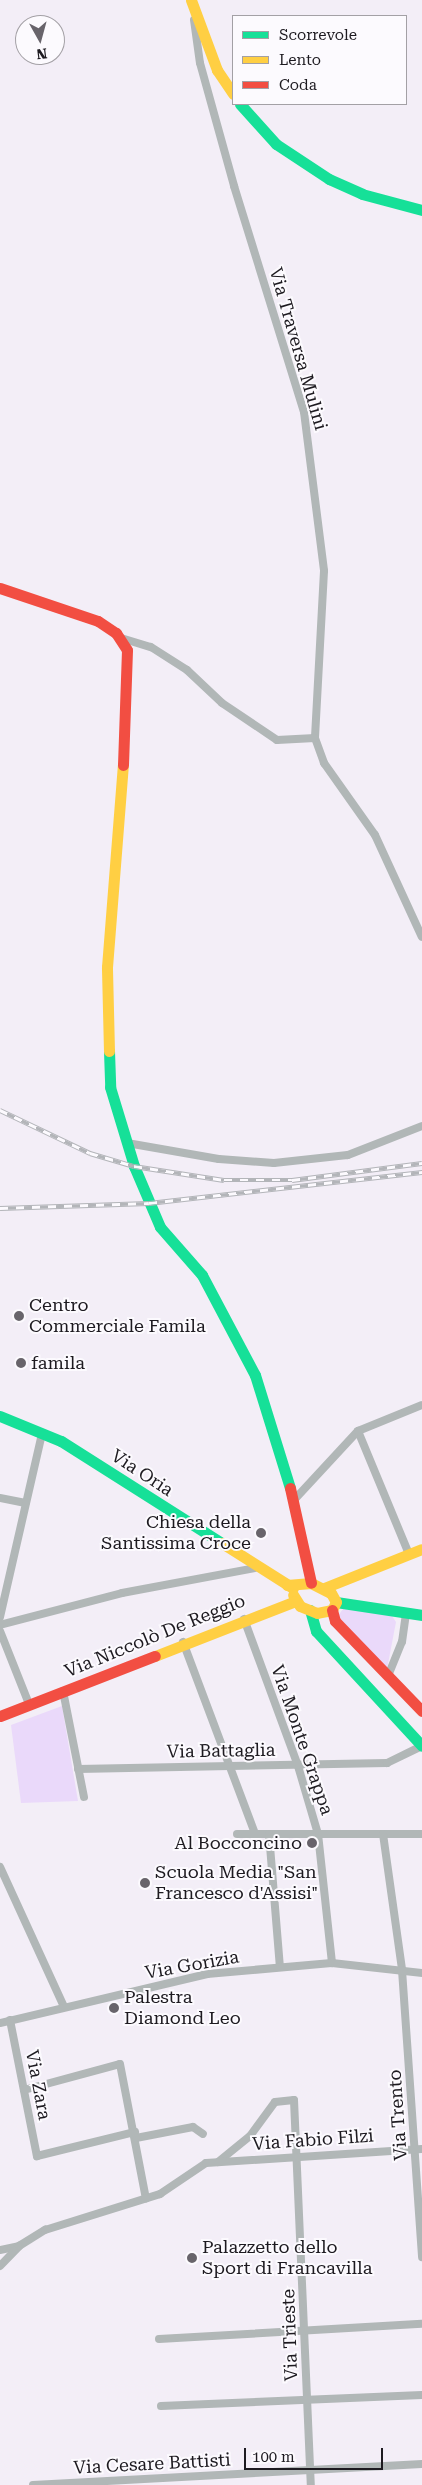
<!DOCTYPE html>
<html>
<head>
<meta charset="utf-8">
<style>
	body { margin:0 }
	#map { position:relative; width:422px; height:2485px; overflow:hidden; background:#f3eef7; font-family:"Roboto Serif",serif }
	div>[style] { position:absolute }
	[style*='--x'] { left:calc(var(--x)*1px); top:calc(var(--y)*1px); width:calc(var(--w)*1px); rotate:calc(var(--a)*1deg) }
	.green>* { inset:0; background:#ead9fa }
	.street>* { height:8px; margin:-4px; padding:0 4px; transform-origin:4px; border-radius:4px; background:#b1b7b7 }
	.fast>* { height:11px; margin:-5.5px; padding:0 5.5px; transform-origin:5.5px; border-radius:5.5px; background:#16e098 }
	.slow>* { height:11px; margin:-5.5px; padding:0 5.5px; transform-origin:5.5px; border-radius:5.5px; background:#ffcf43 }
	.jam>* { height:11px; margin:-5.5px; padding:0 5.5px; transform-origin:5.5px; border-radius:5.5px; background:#f24e42 }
	.rail>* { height:4.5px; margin-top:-2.25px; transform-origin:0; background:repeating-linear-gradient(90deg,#fcfafe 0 8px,#b3b5b9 0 16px); box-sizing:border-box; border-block:1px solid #b3b5b9 }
	.dots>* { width:14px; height:14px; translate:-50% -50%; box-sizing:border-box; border:2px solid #fcfafe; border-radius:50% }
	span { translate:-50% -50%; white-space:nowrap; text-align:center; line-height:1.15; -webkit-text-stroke:4px #fcfafe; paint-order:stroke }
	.street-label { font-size:18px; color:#1d1a20 }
	.poi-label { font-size:18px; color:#1d1a20 }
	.left { translate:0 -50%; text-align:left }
	.right { translate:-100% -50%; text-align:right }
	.legend { position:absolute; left:232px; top:15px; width:175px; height:90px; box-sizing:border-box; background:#fcfafe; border:1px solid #a3a0a5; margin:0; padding:6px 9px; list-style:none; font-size:15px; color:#1d1a20 }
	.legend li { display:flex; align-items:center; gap:10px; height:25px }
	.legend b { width:25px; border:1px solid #a3a0a5 }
	.north { position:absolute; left:15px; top:15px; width:50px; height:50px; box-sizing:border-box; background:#fcfafe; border:1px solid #a3a0a5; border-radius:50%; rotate:173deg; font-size:14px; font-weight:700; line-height:20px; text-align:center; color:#1d1a20 }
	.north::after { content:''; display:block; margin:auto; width:18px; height:22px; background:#68646b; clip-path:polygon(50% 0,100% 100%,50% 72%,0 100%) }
	.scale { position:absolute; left:244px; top:2448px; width:139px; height:22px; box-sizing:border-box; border:2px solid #1d1a20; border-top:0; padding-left:6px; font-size:15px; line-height:18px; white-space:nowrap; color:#1d1a20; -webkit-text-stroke:4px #fcfafe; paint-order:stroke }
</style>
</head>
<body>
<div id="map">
	<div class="green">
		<div style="clip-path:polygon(345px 1606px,392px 1616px,396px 1622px,387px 1669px,340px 1620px,338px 1616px)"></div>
		<div style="clip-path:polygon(62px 1706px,78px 1801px,21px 1803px,11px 1725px)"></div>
	</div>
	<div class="street">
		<div style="--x:194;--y:20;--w:43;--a:82.1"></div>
		<div style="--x:200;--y:63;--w:128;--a:74.5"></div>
		<div style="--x:234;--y:186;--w:237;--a:72.8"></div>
		<div style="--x:304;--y:412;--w:160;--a:82.8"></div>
		<div style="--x:324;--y:571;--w:167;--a:93.1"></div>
		<div style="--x:315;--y:738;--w:27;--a:70"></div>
		<div style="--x:324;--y:763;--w:88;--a:54.7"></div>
		<div style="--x:375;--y:835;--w:112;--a:65.3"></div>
		<div style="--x:121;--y:638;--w:31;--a:17"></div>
		<div style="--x:151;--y:647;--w:43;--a:32.6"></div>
		<div style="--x:187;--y:670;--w:48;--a:43.3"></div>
		<div style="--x:222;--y:703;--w:66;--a:33.9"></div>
		<div style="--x:277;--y:740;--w:38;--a:-3"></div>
		<div style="--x:127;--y:1143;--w:93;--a:9.9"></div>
		<div style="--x:219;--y:1159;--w:55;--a:4.2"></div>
		<div style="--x:274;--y:1163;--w:74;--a:-6.2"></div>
		<div style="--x:348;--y:1155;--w:79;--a:-21.4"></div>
		<div style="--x:358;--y:1431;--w:133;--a:67.5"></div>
		<div style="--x:0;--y:1498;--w:26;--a:11"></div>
		<div style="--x:294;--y:1500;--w:94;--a:-47.2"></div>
		<div style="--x:358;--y:1431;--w:69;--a:-22.1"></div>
		<div style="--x:0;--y:1617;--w:189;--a:-77.1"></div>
		<div style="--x:244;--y:1619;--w:157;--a:69.8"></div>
		<div style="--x:298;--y:1766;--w:71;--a:73.6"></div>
		<div style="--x:318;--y:1834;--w:130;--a:83.8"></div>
		<div style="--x:0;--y:1625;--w:126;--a:-14.7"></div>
		<div style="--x:122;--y:1593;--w:135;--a:-10.6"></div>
		<div style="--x:0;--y:1631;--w:79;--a:68.3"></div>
		<div style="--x:183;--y:1642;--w:205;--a:69.4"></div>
		<div style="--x:388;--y:1676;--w:37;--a:-68"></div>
		<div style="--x:402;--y:1642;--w:30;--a:-82"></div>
		<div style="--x:63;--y:1691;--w:108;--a:78.8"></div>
		<div style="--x:78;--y:1769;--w:309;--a:-1.1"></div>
		<div style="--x:387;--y:1763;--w:39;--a:-26"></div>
		<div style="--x:237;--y:1834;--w:185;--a:0"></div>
		<div style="--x:269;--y:1834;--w:133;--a:85.3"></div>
		<div style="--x:383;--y:1834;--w:137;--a:82"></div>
		<div style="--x:402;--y:1970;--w:288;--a:86"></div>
		<div style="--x:0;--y:1867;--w:154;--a:65.4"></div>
		<div style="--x:10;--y:2020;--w:139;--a:78.8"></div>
		<div style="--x:37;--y:2156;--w:101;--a:-13.8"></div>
		<div style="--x:0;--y:2023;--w:213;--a:-13.3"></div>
		<div style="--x:207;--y:1974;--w:125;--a:-5"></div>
		<div style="--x:332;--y:1963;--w:91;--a:6.3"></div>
		<div style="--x:24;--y:2090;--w:99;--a:-15.2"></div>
		<div style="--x:120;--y:2064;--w:137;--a:79.1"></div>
		<div style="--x:136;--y:2138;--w:58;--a:-10.9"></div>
		<div style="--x:193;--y:2127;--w:12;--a:35"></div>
		<div style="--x:218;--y:2162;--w:41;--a:-39.1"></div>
		<div style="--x:250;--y:2136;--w:42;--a:-53.7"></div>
		<div style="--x:275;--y:2102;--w:19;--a:-6"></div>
		<div style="--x:294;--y:2100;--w:385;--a:87.5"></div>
		<div style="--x:0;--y:2250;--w:19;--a:-12"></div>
		<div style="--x:0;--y:2266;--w:28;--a:-46"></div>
		<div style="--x:19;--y:2246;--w:31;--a:-32"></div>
		<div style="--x:45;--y:2230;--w:121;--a:-17.4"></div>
		<div style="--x:160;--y:2194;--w:55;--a:-34"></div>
		<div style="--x:206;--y:2163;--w:216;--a:-3.7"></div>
		<div style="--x:159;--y:2339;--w:263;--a:-3.3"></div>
		<div style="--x:161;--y:2406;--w:261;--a:-2.4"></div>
		<div style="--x:33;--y:2485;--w:390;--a:-3.1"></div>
	</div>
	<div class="fast">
		<div style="--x:240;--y:104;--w:54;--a:48"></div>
		<div style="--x:276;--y:144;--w:64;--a:33.4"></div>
		<div style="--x:329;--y:179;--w:36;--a:24"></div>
		<div style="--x:362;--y:194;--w:62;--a:14.9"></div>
		<div style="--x:109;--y:1051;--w:36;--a:88"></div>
		<div style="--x:110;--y:1087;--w:83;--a:73.1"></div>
		<div style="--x:134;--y:1166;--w:66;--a:66.9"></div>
		<div style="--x:160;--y:1227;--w:64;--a:48.8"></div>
		<div style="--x:202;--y:1275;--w:113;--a:62.1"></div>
		<div style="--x:255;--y:1375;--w:118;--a:72.8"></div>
		<div style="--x:0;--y:1416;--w:66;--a:22.3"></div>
		<div style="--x:61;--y:1441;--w:191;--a:32.4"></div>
		<div style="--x:336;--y:1602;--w:87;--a:8.6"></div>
		<div style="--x:310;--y:1610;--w:22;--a:74"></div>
		<div style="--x:316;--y:1631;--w:156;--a:47.3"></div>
	</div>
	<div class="slow">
		<div style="--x:191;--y:0;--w:75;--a:69.6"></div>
		<div style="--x:217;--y:70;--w:29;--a:56"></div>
		<div style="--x:109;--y:1051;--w:84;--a:-91.4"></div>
		<div style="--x:107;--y:967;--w:203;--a:-85.5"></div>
		<div style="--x:222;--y:1543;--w:84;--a:32.4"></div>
		<div style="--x:287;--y:1585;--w:24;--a:-5"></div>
		<div style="--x:311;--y:1583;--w:22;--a:27"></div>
		<div style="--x:331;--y:1593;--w:10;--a:61"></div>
		<div style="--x:336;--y:1602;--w:9;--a:117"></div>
		<div style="--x:332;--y:1610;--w:15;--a:169"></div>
		<div style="--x:317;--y:1613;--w:18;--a:-158"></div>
		<div style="--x:300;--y:1606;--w:13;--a:-122"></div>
		<div style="--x:324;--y:1588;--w:105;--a:-21.7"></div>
		<div style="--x:155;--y:1656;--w:150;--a:-21.4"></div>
	</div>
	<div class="jam">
		<div style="--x:0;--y:588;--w:103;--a:18.6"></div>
		<div style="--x:98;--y:621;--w:22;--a:34"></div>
		<div style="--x:116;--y:633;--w:20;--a:57"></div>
		<div style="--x:127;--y:650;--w:115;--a:92"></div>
		<div style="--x:290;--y:1488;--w:97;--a:77.5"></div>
		<div style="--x:332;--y:1610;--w:11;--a:75"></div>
		<div style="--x:335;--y:1621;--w:125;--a:46"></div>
		<div style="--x:0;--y:1716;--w:166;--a:-21.2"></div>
	</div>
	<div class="rail">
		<div style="--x:0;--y:1110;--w:100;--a:25.5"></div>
		<div style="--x:90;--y:1153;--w:46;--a:16.5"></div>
		<div style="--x:134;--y:1166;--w:91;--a:8.8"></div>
		<div style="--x:224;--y:1180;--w:68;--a:0"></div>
		<div style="--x:292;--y:1180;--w:131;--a:-7.5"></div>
		<div style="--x:0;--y:1208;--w:149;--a:-1.9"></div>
		<div style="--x:149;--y:1203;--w:275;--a:-6.5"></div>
	</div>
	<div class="dots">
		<div style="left:19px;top:1316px;background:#68646b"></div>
		<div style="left:21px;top:1363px;background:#68646b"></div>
		<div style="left:261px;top:1533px;background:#68646b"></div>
		<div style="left:312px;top:1843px;background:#68646b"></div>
		<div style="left:145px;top:1883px;background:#68646b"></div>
		<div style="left:114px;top:2008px;background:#68646b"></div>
		<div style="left:192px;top:2258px;background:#68646b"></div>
	</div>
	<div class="street-label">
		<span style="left:298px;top:349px;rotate:74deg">Via Traversa Mulini</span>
		<span style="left:142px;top:1473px;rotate:33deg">Via Oria</span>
		<span style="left:155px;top:1636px;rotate:-22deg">Via Niccolò De Reggio</span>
		<span style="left:302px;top:1740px;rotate:71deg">Via Monte Grappa</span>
		<span style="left:221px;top:1751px;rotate:-1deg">Via Battaglia</span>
		<span style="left:192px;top:1965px;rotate:-10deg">Via Gorizia</span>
		<span style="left:38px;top:2085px;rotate:79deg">Via Zara</span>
		<span style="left:398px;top:2115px;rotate:-94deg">Via Trento</span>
		<span style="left:313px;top:2140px;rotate:-4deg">Via Fabio Filzi</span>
		<span style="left:290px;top:2335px;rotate:-92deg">Via Trieste</span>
		<span style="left:152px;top:2464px;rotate:-3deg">Via Cesare Battisti</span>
	</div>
	<div class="poi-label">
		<span class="left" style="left:29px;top:1316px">Centro<br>Commerciale Famila</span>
		<span class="left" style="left:31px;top:1363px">famila</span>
		<span class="right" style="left:251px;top:1533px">Chiesa della<br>Santissima Croce</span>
		<span class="right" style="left:302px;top:1843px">Al Bocconcino</span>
		<span class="left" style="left:155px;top:1883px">Scuola Media "San<br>Francesco d'Assisi"</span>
		<span class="left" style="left:124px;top:2008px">Palestra<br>Diamond Leo</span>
		<span class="left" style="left:202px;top:2258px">Palazzetto dello<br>Sport di Francavilla</span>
	</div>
	<ul class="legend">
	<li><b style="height:6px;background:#16e098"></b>Scorrevole</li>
	<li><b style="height:6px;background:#ffcf43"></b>Lento</li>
	<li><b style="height:6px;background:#f24e42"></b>Coda</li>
	</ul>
	<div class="north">N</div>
	<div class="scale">100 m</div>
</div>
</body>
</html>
